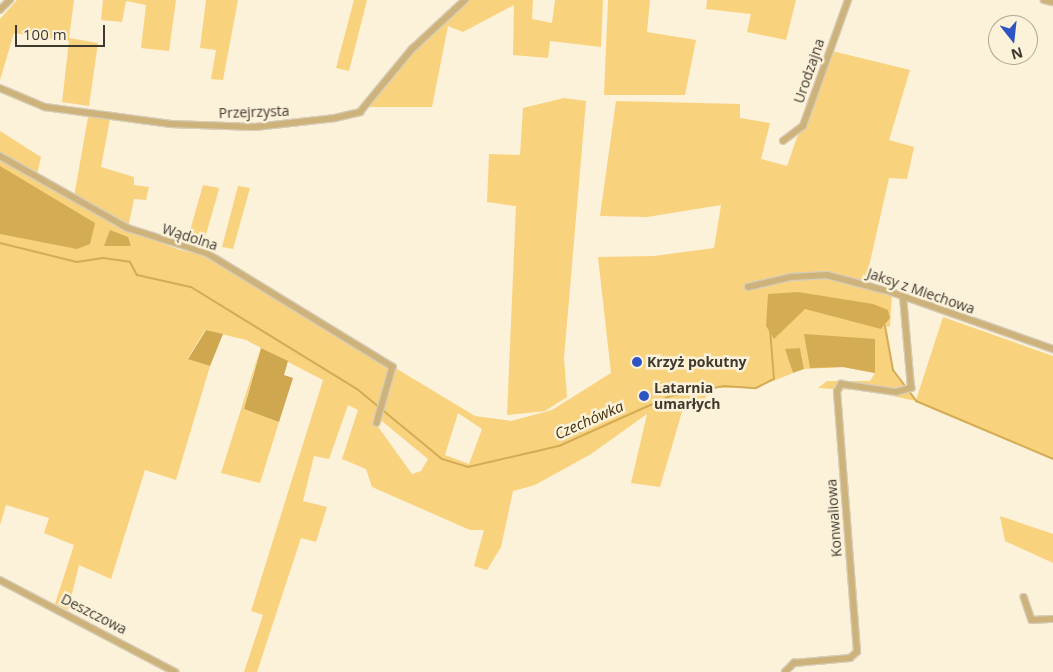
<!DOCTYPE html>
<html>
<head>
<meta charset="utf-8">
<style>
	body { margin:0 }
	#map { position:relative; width:1053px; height:672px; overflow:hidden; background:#fcf1d9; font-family:"Open Sans",sans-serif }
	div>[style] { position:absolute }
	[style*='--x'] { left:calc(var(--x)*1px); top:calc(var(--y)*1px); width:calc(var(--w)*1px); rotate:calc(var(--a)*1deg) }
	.green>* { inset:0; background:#f9d27e }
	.forest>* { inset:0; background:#cea74e }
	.water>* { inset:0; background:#d3ac54 }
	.stream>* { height:2px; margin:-1px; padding:0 1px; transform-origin:1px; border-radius:1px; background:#d3ac54 }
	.roads { filter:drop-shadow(1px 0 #d6ccb7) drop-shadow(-1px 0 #d6ccb7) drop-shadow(0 1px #d6ccb7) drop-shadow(0 -1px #d6ccb7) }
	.minor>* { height:5.5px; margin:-2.75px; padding:0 2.75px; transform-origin:2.75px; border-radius:2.75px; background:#cdb37b }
	.dots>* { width:14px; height:14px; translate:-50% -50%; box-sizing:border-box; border:2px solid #fcf1d9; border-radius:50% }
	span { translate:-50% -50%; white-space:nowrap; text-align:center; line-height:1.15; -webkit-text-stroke:5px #fcf1d9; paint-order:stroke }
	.street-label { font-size:14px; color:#3e3a30 }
	.poi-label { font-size:14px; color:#3e3a30; font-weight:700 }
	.left { translate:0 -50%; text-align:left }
	.water-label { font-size:15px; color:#43330c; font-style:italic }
	.north { position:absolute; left:988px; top:15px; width:50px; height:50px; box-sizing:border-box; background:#fcf1d9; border:1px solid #b0a895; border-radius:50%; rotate:164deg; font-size:14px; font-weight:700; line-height:20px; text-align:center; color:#3e3a30 }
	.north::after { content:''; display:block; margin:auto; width:18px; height:22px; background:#2e54c3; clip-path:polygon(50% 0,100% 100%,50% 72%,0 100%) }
	.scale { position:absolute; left:15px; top:25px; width:90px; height:22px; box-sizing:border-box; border:2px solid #3e3a30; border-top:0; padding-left:6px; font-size:15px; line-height:18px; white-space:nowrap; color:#3e3a30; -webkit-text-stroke:4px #fcf1d9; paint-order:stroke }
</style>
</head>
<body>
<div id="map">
	<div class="green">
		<div style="clip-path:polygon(17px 0,74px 0,69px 38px,98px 43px,89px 106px,62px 102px,69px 41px,14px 33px,0 80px,0 19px)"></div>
		<div style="clip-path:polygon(103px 0,176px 0,169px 51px,141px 48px,146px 5px,126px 1px,122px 22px,101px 20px)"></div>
		<div style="clip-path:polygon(206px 0,238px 0,223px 80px,211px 79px,216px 50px,200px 48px)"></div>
		<div style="clip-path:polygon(354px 0,367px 0,349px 71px,336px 68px)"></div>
		<div style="clip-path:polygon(469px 0,533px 0,532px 19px,552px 23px,555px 0,603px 0,601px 47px,550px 41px,548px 58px,513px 55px,514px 5px,463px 32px,448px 26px,432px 107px,369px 107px,416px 49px)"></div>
		<div style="clip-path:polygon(608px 0,650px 0,647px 32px,696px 40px,685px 95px,604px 95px)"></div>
		<div style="clip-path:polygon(707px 0,796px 0,786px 40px,747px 32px,751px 14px,706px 9px)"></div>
		<div style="clip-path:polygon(evenodd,828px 50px,910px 70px,889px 140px,914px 147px,907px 179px,889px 178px,865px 284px,892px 292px,890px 327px,885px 326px,893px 370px,916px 400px,943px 317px,1053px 356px,1053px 459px,916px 401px,869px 391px,818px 388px,827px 381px,870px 381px,875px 373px,843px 367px,804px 369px,800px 348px,786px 350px,793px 373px,756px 388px,710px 388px,703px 403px,684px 405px,660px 487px,631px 483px,647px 414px,591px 454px,535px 485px,513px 491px,501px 547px,487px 570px,474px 566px,484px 530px,470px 530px,372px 487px,366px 469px,342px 459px,358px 410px,348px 405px,329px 459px,314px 456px,303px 501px,327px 507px,316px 542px,301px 538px,257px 672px,244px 672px,263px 615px,251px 611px,323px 380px,246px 340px,205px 330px,188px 358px,210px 366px,176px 480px,145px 470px,111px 579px,79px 565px,68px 610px,55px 604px,74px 545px,44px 533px,49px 518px,6px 505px,0 525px,0 159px,40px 178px,108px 222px,180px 250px,209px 256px,475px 416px,511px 421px,552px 410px,611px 373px,598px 257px,654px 256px,714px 248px,721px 205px,647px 217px,600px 216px,616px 101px,740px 104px,740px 118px,770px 123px,761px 159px,787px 166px,828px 50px,458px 413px,482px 429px,469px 464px,445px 455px,458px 413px,828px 50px,377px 417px,428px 459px,421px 471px,412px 474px,376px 424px,377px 417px)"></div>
		<div style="clip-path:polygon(564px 98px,586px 101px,564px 358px,567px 397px,545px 411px,507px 415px,516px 206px,487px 202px,489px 154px,520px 155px,523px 108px)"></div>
		<div style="clip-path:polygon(88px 117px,110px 119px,101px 167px,134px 177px,134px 185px,149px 187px,146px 200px,134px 199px,128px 228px,74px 197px)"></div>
		<div style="clip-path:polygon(0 131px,41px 157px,37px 174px,0 156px)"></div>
		<div style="clip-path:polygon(203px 185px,219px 188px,216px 200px,202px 248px,186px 245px)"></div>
		<div style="clip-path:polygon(238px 186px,250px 188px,233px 249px,222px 247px)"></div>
		<div style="clip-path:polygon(260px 349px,244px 409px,279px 422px,260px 483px,221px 473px)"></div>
		<div style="clip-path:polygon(1000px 516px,1053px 534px,1053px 563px,1005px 541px)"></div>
	</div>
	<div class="forest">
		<div style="clip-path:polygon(206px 330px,223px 334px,210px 366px,188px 359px)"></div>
		<div style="clip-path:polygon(261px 348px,288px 361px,284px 375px,293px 378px,279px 422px,244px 409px)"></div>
	</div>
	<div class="water">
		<div style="clip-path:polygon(0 166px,95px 223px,90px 244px,77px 249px,0 234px)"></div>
		<div style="clip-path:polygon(110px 230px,128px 237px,131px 246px,104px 246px)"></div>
		<div style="clip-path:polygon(798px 292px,873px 304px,888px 310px,890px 318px,881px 329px,805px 309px,774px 339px,766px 326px,768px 294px)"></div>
		<div style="clip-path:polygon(804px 334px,875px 339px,875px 373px,843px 367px,810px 368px)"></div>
		<div style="clip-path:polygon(800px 348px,804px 369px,793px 373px,785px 349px)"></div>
	</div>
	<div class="stream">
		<div style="--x:0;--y:243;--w:79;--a:13.9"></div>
		<div style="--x:77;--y:262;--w:26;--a:-9"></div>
		<div style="--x:103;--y:258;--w:27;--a:8"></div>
		<div style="--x:130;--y:262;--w:15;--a:62"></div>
		<div style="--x:137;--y:275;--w:55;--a:12.5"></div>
		<div style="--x:191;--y:287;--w:195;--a:31.6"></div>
		<div style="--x:357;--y:389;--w:110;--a:39.5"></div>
		<div style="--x:442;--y:459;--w:27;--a:17"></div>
		<div style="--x:468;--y:467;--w:93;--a:-13"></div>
		<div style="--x:559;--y:446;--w:122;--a:-24.2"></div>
		<div style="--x:670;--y:396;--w:55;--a:-10.5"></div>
		<div style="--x:724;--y:386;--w:32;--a:4"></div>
		<div style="--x:756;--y:388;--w:20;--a:-27"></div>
		<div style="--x:774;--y:379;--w:50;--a:-94.6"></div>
		<div style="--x:885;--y:326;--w:45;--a:79.7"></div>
		<div style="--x:893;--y:370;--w:39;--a:53"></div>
		<div style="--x:916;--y:401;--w:149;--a:22.9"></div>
	</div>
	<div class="roads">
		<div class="minor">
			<div style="--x:1044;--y:0;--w:9;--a:13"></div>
			<div style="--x:0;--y:10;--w:14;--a:-45"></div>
			<div style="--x:0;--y:88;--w:49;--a:22.9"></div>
			<div style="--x:45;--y:107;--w:127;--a:7.7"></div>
			<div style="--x:171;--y:124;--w:84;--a:2"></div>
			<div style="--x:255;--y:127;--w:81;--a:-6.4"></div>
			<div style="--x:335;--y:118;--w:26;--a:-13"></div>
			<div style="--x:360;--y:112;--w:82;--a:-50.5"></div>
			<div style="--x:412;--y:49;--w:72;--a:-42.8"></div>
			<div style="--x:783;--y:141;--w:25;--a:-37"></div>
			<div style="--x:803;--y:126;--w:134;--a:-70.3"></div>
			<div style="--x:0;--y:156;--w:147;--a:29.4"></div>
			<div style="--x:128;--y:228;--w:83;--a:17.6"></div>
			<div style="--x:207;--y:253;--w:218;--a:31.5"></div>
			<div style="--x:393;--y:367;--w:58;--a:105.9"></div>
			<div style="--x:748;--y:287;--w:44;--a:-13.1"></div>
			<div style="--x:791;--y:277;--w:36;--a:-3"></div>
			<div style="--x:827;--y:275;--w:67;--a:14.7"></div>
			<div style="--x:892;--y:292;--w:171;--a:19.5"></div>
			<div style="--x:0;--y:580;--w:198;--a:27.7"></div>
			<div style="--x:1024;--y:597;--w:24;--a:71"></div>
			<div style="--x:1032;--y:620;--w:21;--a:-3"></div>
			<div style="--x:785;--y:672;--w:13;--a:-45"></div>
			<div style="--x:794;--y:663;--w:56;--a:-5.1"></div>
			<div style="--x:850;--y:658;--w:9;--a:-41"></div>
			<div style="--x:857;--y:652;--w:261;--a:-94.4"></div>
			<div style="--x:837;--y:392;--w:9;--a:-63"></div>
			<div style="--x:841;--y:384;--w:56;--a:8.3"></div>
			<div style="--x:896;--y:392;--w:16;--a:-15"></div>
			<div style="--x:911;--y:388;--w:91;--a:-95"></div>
		</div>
	</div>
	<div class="dots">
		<div style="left:637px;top:362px;background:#2e54c3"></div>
		<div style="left:644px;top:396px;background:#2e54c3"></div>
	</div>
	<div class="street-label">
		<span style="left:809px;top:71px;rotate:-71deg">Urodzajna</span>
		<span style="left:254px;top:112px;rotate:-2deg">Przejrzysta</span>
		<span style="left:190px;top:237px;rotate:18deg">Wądolna</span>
		<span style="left:921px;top:291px;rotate:19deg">Jaksy z Miechowa</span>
		<span style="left:834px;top:518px;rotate:-94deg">Konwaliowa</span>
		<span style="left:94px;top:614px;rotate:27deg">Deszczowa</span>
	</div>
	<div class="poi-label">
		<span class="left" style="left:647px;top:362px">Krzyż pokutny</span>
		<span class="left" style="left:654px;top:396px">Latarnia<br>umarłych</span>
	</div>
	<div class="water-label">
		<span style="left:589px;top:420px;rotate:-24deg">Czechówka</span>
	</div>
	<div class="north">N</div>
	<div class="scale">100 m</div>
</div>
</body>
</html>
